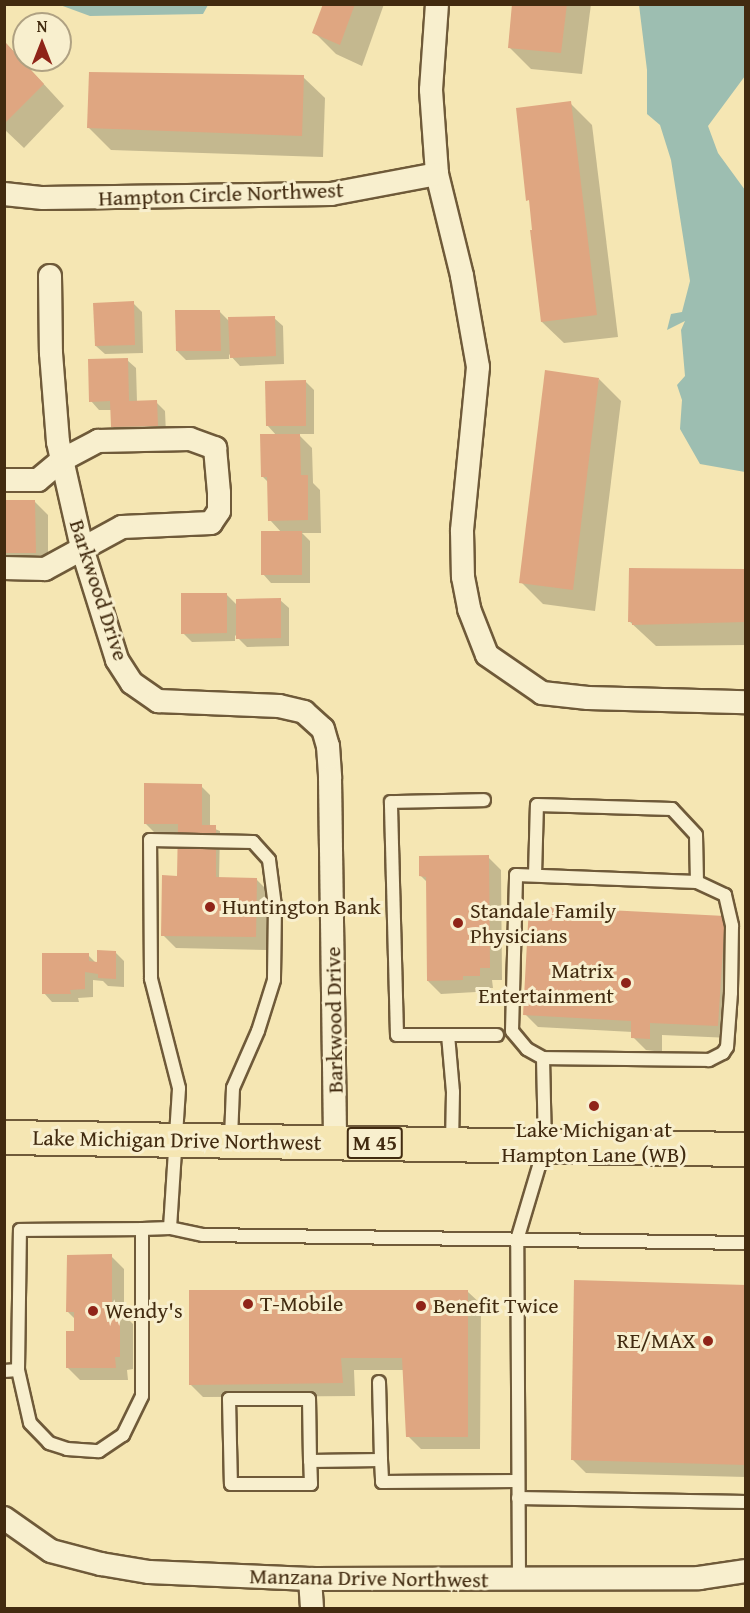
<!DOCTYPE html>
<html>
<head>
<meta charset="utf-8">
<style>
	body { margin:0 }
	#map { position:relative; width:750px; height:1613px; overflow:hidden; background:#f5e6b3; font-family:"Gentium Book Plus",serif }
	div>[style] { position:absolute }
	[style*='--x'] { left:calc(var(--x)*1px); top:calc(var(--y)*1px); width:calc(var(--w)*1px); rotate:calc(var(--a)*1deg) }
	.water>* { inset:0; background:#9dbeb1 }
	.shadow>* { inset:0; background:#0003 }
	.building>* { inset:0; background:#dfa681 }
	.roads { filter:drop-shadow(2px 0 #6f5a39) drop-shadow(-2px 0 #6f5a39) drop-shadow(0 2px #6f5a39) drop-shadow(0 -2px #6f5a39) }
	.service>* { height:12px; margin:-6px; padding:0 6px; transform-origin:6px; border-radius:6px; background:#f8efce }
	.minor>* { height:22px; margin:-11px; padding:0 11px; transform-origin:11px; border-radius:11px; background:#f8efce }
	.trunk>* { height:33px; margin:-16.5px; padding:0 16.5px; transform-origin:16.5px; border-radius:16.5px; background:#f5e6b3 }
	.dots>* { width:16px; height:16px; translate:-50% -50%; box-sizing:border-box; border:3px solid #f8efce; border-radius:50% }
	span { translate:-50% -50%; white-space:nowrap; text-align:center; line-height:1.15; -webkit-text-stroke:6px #f8efce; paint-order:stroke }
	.shield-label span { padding:2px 4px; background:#f8efce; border:2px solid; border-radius:4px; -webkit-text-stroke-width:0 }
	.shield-label { font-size:21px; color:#422b10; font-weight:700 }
	.street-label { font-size:22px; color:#422b10 }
	.poi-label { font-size:22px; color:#422b10 }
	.left { translate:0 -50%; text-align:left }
	.right { translate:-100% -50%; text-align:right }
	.frame { position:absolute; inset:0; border:6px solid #422b10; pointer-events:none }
	.north { position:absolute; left:12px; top:12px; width:60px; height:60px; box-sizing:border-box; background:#f8efce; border:2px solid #afa182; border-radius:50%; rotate:0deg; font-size:16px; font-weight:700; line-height:24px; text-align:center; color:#422b10 }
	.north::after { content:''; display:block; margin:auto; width:21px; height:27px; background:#8f2418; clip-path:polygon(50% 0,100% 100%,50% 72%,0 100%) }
</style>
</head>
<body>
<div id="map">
	<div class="water">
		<div style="clip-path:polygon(60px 5px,208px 5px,203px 14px,90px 16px)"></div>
		<div style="clip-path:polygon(639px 5px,745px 5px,745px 76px,708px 126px,718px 153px,745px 190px,745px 472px,700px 464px,680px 429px,682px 400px,677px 385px,685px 376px,681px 330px,685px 321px,667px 330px,671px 314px,682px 312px,690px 281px,671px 160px,660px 125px,647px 114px,647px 70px)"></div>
	</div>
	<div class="shadow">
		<div style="clip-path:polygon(325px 4px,384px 4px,362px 66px,336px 54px,314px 32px)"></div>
		<div style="clip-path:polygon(514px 4px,591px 4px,582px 74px,531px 69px,509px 47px)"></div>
		<div style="clip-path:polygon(4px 41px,64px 106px,24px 148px,4px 129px)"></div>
		<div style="clip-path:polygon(303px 77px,325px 98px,323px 157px,111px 150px,89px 128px)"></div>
		<div style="clip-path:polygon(570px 103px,592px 125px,618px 337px,564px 343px,542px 322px,534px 232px)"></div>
		<div style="clip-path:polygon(133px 303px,142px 312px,143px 353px,105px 354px,96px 346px)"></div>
		<div style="clip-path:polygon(219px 311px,230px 322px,274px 318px,283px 326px,284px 364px,240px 366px,229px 354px,229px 359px,186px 360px,177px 351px)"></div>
		<div style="clip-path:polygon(127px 360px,136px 368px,137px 402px,156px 402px,165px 411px,166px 434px,121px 435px,112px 426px,112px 410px,99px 410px,91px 401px)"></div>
		<div style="clip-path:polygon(599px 379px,621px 401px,595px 611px,543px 604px,521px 582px)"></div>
		<div style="clip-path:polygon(305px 381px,314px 390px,314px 434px,298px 434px,312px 448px,313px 483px,320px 490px,321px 533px,302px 533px,310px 541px,310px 583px,271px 583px,263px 574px,282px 533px,270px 520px,269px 483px,263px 477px,277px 436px,267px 425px)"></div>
		<div style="clip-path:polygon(4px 502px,35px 502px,48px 515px,48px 565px,4px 565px)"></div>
		<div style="clip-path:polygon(746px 571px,746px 645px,656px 646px,629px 621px)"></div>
		<div style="clip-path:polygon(226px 594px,238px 606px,280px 600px,289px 608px,289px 646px,247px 647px,235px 635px,235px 641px,192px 642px,183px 633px)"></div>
		<div style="clip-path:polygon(201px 786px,210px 795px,210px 827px,220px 831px,219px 879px,257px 880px,270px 893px,268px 950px,176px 948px,163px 935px,179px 877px,179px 832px,154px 832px,145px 823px)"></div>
		<div style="clip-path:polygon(488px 857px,501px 870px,502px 980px,492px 980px,493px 988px,475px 988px,476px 992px,441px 994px,428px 981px,428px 883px,421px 876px)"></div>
		<div style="clip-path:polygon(724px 917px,737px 930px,731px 1038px,662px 1035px,662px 1052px,646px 1050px,633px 1037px,633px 1032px,538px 1027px,525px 1014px)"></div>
		<div style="clip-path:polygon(115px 952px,124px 961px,124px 987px,108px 986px,103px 981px,93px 980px,93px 997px,78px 998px,79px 1002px,52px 1002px,44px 993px,88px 955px,98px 965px)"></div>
		<div style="clip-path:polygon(111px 1256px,124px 1269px,124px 1315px,133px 1324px,133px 1369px,127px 1370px,128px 1380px,80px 1380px,67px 1367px,75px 1332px,75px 1319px,68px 1312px)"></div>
		<div style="clip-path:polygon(746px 1287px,746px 1477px,586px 1473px,573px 1460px)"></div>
		<div style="clip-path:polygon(468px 1292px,481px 1304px,480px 1449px,421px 1449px,408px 1436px,404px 1370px,354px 1370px,355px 1396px,203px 1397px,190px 1384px)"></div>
	</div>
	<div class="building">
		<div style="clip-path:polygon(323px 4px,355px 4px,340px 45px,312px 33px)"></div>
		<div style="clip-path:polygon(512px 4px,567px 4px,561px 53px,508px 48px)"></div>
		<div style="clip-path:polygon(4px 41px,44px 84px,4px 124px)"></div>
		<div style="clip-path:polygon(89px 72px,304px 75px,302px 136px,87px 128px)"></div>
		<div style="clip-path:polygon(571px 101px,597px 315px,541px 322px,530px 230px,532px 230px,529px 200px,526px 201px,516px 108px)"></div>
		<div style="clip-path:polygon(134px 301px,135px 345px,95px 346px,93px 303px)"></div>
		<div style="clip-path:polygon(175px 310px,220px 310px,221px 351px,176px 351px)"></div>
		<div style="clip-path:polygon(275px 316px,276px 356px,230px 358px,228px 317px)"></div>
		<div style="clip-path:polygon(128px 358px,129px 401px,157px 400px,158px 426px,111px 427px,110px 401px,89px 402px,88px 359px)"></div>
		<div style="clip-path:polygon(545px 370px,599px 378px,573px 590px,519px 583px)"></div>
		<div style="clip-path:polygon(306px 380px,306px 426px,266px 426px,265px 381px)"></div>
		<div style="clip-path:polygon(260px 434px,300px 434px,301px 475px,308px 475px,308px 520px,268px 521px,267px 477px,261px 477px)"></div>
		<div style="clip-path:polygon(4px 500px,35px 500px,36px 553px,4px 553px)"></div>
		<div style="clip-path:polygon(261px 531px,302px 531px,302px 575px,261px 575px)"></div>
		<div style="clip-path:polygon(629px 568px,746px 569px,746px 622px,632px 625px,632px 622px,628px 622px)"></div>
		<div style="clip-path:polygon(181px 593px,227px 593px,227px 633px,181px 634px)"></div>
		<div style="clip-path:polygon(281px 598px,281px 638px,236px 639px,236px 599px)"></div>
		<div style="clip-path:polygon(144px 783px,202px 784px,202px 825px,216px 825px,216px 877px,257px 878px,256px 937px,161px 936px,162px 875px,177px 876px,178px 824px,144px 824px)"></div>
		<div style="clip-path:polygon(489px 855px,490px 968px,480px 968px,480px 976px,463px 976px,463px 980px,427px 981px,426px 877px,419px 876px,419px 856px)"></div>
		<div style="clip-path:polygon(529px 906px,725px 916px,718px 1026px,650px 1023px,650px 1039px,631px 1038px,631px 1021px,523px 1015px)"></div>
		<div style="clip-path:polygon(97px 950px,116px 951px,116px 979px,98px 978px,98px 974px,85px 972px,85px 989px,70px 990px,71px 994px,42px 994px,42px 953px,89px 953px,89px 961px,97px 962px)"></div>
		<div style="clip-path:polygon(112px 1254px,112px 1309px,120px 1309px,120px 1357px,115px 1357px,116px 1368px,66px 1368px,66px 1331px,74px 1331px,74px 1312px,66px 1312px,67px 1255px)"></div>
		<div style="clip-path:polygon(574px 1280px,746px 1285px,746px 1465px,571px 1460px)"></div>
		<div style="clip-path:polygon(189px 1290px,468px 1290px,468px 1437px,406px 1437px,402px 1358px,341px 1358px,343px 1383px,189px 1385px)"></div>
	</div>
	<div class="roads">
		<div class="service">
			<div style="--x:535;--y:875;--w:70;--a:-88.4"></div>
			<div style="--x:537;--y:805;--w:135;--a:1.7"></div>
			<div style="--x:672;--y:809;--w:35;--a:47"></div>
			<div style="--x:696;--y:835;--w:47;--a:88.8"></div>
			<div style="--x:448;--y:1035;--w:49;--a:0"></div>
			<div style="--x:452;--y:1144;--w:52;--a:-88.9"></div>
			<div style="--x:453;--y:1092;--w:57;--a:-95"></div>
			<div style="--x:448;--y:1035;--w:51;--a:180"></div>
			<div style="--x:397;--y:1035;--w:233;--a:-91.5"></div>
			<div style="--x:391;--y:802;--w:93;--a:-1.2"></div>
			<div style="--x:170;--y:1228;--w:140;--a:-86.3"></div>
			<div style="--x:179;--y:1088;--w:113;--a:-104.4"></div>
			<div style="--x:151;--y:979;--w:139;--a:-90.4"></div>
			<div style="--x:150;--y:840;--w:103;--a:1.1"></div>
			<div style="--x:253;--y:842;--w:24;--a:48"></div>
			<div style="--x:269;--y:860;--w:46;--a:82.6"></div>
			<div style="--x:275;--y:906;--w:74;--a:90.8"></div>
			<div style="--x:274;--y:980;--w:53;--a:107.4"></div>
			<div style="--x:258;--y:1031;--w:62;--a:113.7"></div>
			<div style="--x:233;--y:1088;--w:50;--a:92.3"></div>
			<div style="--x:18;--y:1370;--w:140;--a:-89.2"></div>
			<div style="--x:20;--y:1230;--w:122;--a:-0.5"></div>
			<div style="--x:4;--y:1371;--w:14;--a:-4"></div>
			<div style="--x:18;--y:1370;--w:54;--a:77.2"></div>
			<div style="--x:30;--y:1423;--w:28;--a:46"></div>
			<div style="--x:49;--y:1443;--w:19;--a:18"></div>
			<div style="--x:67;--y:1449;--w:32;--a:4"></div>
			<div style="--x:99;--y:1451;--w:29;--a:-34"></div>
			<div style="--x:123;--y:1435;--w:43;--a:-64"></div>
			<div style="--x:142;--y:1396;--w:167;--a:-90"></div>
			<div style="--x:142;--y:1229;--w:28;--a:-2"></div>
			<div style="--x:170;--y:1228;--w:34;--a:12"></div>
			<div style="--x:203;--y:1235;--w:543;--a:0.84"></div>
			<div style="--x:379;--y:1382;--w:78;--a:88.5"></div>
			<div style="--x:310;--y:1461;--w:62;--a:-90.9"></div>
			<div style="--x:309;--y:1399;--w:80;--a:180"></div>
			<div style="--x:229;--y:1399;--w:85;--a:88.7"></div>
			<div style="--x:231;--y:1484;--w:80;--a:0"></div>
			<div style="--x:311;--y:1484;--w:23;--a:-92"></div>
			<div style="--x:310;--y:1461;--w:71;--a:-0.8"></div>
			<div style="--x:381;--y:1460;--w:22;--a:87"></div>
			<div style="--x:382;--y:1482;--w:135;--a:-0.4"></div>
			<div style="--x:518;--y:1498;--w:228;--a:1"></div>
			<div style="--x:519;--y:1579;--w:339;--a:-90.3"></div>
			<div style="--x:517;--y:1240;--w:98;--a:-73.4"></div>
			<div style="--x:545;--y:1146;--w:88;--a:-91.3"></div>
			<div style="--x:543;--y:1058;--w:18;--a:-151"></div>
			<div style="--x:527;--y:1049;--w:23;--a:-130"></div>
			<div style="--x:512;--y:1031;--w:156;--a:-88.5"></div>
			<div style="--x:516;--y:875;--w:181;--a:2.2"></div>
			<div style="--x:697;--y:882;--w:31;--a:25"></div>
			<div style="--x:725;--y:895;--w:32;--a:77"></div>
			<div style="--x:732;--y:926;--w:67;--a:90.9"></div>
			<div style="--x:731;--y:993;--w:54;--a:94.2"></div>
			<div style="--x:727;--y:1047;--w:7;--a:124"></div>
			<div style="--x:723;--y:1053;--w:16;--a:153"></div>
			<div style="--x:709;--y:1060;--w:166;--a:-179.3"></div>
		</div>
		<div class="minor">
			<div style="--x:437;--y:4;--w:86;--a:94"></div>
			<div style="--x:431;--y:90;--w:84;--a:85.9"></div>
			<div style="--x:437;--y:174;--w:105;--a:76.2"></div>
			<div style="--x:462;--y:276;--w:92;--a:80"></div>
			<div style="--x:478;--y:367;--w:165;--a:95.6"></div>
			<div style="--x:462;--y:531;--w:46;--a:88.8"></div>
			<div style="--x:463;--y:577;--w:33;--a:79"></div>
			<div style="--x:469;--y:609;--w:49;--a:68.6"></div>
			<div style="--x:487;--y:655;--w:67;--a:34.6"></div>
			<div style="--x:542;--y:693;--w:46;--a:6.2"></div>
			<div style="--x:588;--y:698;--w:158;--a:1.5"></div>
			<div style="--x:4;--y:194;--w:39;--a:6"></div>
			<div style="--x:43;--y:198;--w:288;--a:-0.8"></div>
			<div style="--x:331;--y:194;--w:108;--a:-10.7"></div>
			<div style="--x:50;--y:276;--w:77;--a:89.3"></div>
			<div style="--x:51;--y:353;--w:89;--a:85.5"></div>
			<div style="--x:58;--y:442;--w:109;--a:77.2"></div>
			<div style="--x:82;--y:548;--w:117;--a:72.6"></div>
			<div style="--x:117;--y:660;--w:27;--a:57"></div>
			<div style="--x:132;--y:683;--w:32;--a:35"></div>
			<div style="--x:158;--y:701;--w:121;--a:2.4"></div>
			<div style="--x:279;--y:706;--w:26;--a:13"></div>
			<div style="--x:304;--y:712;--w:25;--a:42"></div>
			<div style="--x:323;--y:729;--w:18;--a:74"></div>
			<div style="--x:328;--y:746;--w:32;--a:86"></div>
			<div style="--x:330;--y:778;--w:364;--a:89.2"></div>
			<div style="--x:4;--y:480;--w:34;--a:0"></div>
			<div style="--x:38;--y:480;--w:31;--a:-40"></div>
			<div style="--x:62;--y:460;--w:41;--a:-27.8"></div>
			<div style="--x:98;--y:441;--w:92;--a:-1.2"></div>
			<div style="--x:190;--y:439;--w:27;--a:20"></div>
			<div style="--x:215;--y:448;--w:45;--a:84.9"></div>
			<div style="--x:219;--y:493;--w:18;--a:90"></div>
			<div style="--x:219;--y:511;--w:14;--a:124"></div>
			<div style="--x:211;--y:523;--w:89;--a:177.4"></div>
			<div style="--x:122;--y:527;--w:88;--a:151.4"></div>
			<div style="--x:45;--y:569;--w:41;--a:-178.6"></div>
			<div style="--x:4;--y:1518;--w:57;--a:35.1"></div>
			<div style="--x:51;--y:1551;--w:52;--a:14.6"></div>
			<div style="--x:101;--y:1564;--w:49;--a:9.5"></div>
			<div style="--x:149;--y:1572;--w:161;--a:2.5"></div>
			<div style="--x:310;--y:1579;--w:389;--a:-0.1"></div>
			<div style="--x:699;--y:1578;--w:48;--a:-8.5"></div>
			<div style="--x:310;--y:1579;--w:29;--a:86"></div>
		</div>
		<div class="trunk">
			<div style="--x:4;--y:1137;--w:742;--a:0.93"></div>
		</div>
	</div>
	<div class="dots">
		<div style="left:210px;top:907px;background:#8f2418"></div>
		<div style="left:458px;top:923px;background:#8f2418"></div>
		<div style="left:626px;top:983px;background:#8f2418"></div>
		<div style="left:594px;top:1106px;background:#8f2418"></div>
		<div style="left:248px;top:1304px;background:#8f2418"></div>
		<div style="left:421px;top:1306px;background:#8f2418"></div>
		<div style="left:93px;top:1311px;background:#8f2418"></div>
		<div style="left:708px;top:1341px;background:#8f2418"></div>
	</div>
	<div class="shield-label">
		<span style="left:375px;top:1143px">M 45</span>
	</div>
	<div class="street-label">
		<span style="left:221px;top:194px;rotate:-2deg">Hampton Circle Northwest</span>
		<span style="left:99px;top:590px;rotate:72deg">Barkwood Drive</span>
		<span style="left:334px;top:1020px;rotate:-91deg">Barkwood Drive</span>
		<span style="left:177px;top:1140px;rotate:1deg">Lake Michigan Drive Northwest</span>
		<span style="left:369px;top:1578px;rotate:1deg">Manzana Drive Northwest</span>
	</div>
	<div class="poi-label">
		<span class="left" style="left:222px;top:907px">Huntington Bank</span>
		<span class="left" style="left:470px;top:923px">Standale Family<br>Physicians</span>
		<span class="right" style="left:614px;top:983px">Matrix<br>Entertainment</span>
		<span style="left:594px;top:1142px">Lake Michigan at<br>Hampton Lane (WB)</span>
		<span class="left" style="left:260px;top:1304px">T-Mobile</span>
		<span class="left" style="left:433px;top:1306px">Benefit Twice</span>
		<span class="left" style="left:105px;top:1311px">Wendy's</span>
		<span class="right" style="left:696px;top:1341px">RE/MAX</span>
	</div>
	<div class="frame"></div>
	<div class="north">N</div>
</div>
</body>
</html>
